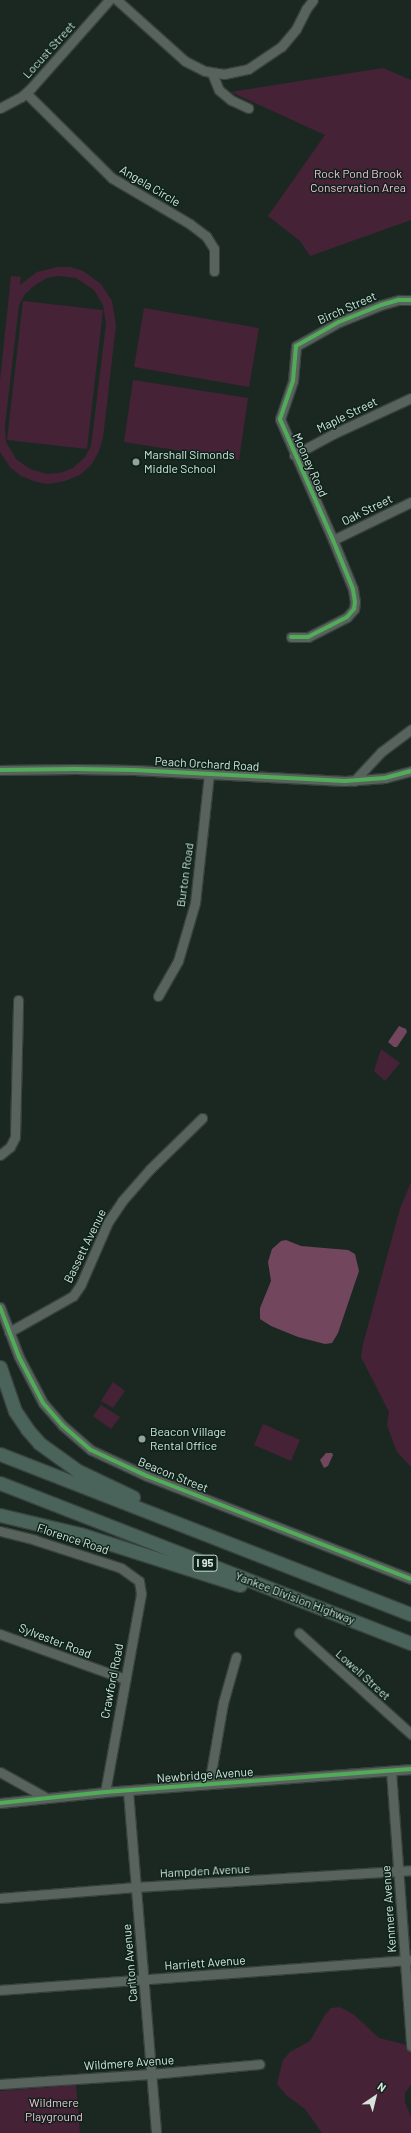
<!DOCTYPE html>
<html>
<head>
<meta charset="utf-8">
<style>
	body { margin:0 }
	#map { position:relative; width:411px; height:2133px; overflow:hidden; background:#1b2822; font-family:Barlow,sans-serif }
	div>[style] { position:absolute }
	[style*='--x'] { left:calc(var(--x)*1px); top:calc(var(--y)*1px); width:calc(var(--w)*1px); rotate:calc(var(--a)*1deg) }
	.green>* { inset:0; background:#452236 }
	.water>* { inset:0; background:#72465c }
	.roads { filter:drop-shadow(1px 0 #38423d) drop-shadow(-1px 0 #38423d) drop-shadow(0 1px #38423d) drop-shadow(0 -1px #38423d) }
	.minor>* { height:9px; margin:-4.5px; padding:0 4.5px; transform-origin:4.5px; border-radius:4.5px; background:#58635e }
	.highway>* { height:13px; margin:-6.5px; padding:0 6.5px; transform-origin:6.5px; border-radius:6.5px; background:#4b645b }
	.cycleway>* { height:4px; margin:-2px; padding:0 2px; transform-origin:2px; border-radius:2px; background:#51ab58 }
	.dots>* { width:11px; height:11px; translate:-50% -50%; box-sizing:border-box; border:2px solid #0c2319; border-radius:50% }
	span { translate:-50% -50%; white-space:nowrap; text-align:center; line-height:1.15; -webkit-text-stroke:3px #0c2319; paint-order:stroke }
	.shield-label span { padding:1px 3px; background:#0c2319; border:1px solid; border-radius:3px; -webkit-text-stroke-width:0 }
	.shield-label { font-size:11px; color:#d6e4dc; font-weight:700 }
	.street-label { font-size:12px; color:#d6e4dc }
	.park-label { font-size:12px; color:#fdbcdb }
	.poi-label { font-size:12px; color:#d6e4dc }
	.left { translate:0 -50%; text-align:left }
	.north { position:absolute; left:355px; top:2077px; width:40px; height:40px; -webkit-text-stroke:3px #0c2319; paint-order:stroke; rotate:35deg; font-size:11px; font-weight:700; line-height:16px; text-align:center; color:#d6e4dc }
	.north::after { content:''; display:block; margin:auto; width:14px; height:18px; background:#d6e4dc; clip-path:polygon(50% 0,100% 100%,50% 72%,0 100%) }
</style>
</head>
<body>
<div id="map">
	<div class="green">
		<div style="clip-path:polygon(383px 68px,411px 80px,411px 220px,310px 256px,300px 241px,268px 216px,325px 135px,231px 92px)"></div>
		<div style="clip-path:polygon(evenodd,58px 267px,70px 267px,83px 271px,101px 284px,112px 301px,116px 325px,103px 438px,99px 451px,92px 464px,80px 475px,65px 481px,48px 484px,36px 482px,21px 476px,10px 467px,0 452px,0 380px,11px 276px,21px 277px,20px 285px,37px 272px,58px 267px,58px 276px,76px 278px,94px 290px,103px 305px,106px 324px,91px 446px,85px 457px,73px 468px,60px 473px,47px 474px,30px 469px,16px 459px,6px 442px,5px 426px,19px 305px,25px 294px,35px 285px,47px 278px,58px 276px)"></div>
		<div style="clip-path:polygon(23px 301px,103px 310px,87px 449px,7px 440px)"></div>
		<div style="clip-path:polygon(144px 308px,259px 328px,249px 387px,134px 367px)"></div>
		<div style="clip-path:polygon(133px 380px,248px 398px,239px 460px,124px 442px)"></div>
		<div style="clip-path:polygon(381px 1049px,400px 1063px,385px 1081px,374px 1071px)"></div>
		<div style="clip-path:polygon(411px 1182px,411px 1467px,397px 1452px,387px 1425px,389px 1412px,361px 1357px,363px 1344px,400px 1209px)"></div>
		<div style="clip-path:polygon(113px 1382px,125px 1391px,113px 1408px,101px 1401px)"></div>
		<div style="clip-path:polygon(101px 1405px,120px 1417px,111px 1429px,93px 1416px)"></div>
		<div style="clip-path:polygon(263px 1424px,300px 1440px,291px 1461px,254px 1445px)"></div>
		<div style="clip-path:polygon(340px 2007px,353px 2014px,379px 2038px,411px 2046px,411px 2085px,405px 2093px,405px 2102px,411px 2117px,411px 2133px,322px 2133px,305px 2109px,286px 2095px,277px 2084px,283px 2060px,290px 2052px,310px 2041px,325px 2015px,331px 2008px)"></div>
		<div style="clip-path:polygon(76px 2085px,80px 2133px,0 2133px,0 2091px)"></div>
	</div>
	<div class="water">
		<div style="clip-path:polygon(399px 1026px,406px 1029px,407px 1032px,397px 1047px,394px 1047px,388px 1042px)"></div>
		<div style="clip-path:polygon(286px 1240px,301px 1246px,348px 1250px,355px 1254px,359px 1271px,338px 1333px,332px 1343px,325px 1344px,298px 1337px,271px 1326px,260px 1319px,260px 1308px,271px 1281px,268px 1262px,272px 1249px,281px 1241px)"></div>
		<div style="clip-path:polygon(326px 1453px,332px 1453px,333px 1455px,328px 1466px,324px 1468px,320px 1460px)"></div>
	</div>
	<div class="roads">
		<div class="minor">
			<div style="--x:117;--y:0;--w:91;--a:41.9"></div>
			<div style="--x:185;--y:61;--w:22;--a:27"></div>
			<div style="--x:205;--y:71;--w:19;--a:9"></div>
			<div style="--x:224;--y:74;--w:25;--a:-12"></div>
			<div style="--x:248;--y:69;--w:40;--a:-34"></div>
			<div style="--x:281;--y:47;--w:23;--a:-50"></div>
			<div style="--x:296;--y:29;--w:22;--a:-63"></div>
			<div style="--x:306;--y:9;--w:11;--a:-52"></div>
			<div style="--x:212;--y:73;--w:18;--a:68"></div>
			<div style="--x:219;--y:90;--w:16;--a:40"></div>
			<div style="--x:231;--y:100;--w:19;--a:25"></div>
			<div style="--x:26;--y:93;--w:121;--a:44.7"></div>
			<div style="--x:112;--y:178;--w:91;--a:30.5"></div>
			<div style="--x:190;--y:224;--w:20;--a:37"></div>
			<div style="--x:206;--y:236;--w:15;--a:58"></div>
			<div style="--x:214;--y:249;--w:22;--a:90"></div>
			<div style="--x:0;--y:108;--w:24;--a:-28"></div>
			<div style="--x:21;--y:97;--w:13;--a:-42"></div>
			<div style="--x:31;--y:88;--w:118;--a:-48.4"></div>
			<div style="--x:294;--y:455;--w:44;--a:-28.3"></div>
			<div style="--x:333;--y:434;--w:86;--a:-24.8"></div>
			<div style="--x:333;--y:540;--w:87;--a:-26"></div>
			<div style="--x:291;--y:637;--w:17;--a:0"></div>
			<div style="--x:308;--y:637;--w:44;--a:-27.1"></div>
			<div style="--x:347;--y:617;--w:11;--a:-49"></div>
			<div style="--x:354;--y:609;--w:7;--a:-82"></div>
			<div style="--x:355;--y:602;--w:13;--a:-99"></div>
			<div style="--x:353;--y:589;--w:53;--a:-112.2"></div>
			<div style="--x:333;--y:540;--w:132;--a:-113.7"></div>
			<div style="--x:280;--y:419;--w:40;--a:-71.1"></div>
			<div style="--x:293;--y:381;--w:35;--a:-85"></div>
			<div style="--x:296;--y:346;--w:49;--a:-29.2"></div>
			<div style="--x:339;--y:322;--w:45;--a:-22"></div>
			<div style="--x:381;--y:305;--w:19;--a:-16"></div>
			<div style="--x:399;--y:300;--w:12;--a:0"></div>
			<div style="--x:0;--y:770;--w:75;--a:-0.8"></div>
			<div style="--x:75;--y:769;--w:59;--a:1"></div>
			<div style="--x:134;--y:770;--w:211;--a:3"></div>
			<div style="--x:345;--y:781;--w:40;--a:-4.3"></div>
			<div style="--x:385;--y:778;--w:27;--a:-15"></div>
			<div style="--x:354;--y:781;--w:40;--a:-47"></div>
			<div style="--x:381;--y:752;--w:38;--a:-37"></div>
			<div style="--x:158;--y:996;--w:40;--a:-60.3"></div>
			<div style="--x:178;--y:961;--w:60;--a:-73.7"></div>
			<div style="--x:195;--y:903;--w:130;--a:-83.8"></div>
			<div style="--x:0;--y:1155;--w:13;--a:-39"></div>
			<div style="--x:10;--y:1147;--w:11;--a:-63"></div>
			<div style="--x:15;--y:1137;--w:137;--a:-88.7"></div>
			<div style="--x:0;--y:1307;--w:53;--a:69.2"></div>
			<div style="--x:19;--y:1357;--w:52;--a:62.4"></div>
			<div style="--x:43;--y:1403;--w:29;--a:49"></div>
			<div style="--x:62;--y:1425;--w:38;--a:41"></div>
			<div style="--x:91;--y:1450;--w:62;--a:24.9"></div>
			<div style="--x:147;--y:1476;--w:283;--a:21.3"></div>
			<div style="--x:9;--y:1332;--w:73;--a:-29.4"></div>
			<div style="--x:73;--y:1296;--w:14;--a:-56"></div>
			<div style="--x:81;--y:1284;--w:68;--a:-66.5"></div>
			<div style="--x:108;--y:1222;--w:25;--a:-56"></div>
			<div style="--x:122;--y:1201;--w:43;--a:-48.8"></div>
			<div style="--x:150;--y:1169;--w:73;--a:-44.4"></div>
			<div style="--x:0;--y:1531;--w:36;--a:14"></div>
			<div style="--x:35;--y:1540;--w:90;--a:18"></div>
			<div style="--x:121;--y:1568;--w:22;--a:36"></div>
			<div style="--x:139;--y:1581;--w:13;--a:81"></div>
			<div style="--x:141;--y:1594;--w:201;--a:100.3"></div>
			<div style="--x:299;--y:1633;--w:151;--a:42"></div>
			<div style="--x:0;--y:1634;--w:133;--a:19.8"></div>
			<div style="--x:391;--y:1771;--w:276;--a:85.8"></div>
			<div style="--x:0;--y:1772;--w:51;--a:29.1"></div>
			<div style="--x:209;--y:1784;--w:82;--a:-80.2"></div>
			<div style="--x:223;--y:1703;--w:48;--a:-74.2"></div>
			<div style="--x:128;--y:1791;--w:343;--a:85.3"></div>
			<div style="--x:0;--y:1803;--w:106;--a:-6"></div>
			<div style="--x:105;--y:1792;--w:307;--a:-4.3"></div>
			<div style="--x:0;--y:1898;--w:136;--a:-4.6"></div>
			<div style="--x:136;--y:1887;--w:276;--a:-3.5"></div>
			<div style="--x:0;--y:1990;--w:412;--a:-4.2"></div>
			<div style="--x:0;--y:2084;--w:151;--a:-3.8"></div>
			<div style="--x:151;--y:2074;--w:109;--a:-5.2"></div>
		</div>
		<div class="highway">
			<div style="--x:0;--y:1367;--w:46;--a:71.2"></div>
			<div style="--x:15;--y:1411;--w:22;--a:56"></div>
			<div style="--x:27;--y:1429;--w:18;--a:49"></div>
			<div style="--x:39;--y:1443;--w:48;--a:35.7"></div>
			<div style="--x:78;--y:1471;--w:61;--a:25.3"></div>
			<div style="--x:0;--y:1454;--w:441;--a:21.3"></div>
			<div style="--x:0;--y:1483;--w:441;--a:21.3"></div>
			<div style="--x:0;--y:1515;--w:82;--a:13.4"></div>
			<div style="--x:80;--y:1534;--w:168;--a:17.7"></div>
		</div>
	</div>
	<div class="cycleway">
		<div style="--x:291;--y:637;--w:17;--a:0"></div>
		<div style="--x:308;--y:637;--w:44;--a:-27.1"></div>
		<div style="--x:347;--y:617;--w:11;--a:-49"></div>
		<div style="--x:354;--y:609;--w:7;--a:-82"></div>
		<div style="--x:355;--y:602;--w:13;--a:-99"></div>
		<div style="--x:353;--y:589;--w:53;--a:-112.2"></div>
		<div style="--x:333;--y:540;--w:132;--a:-113.7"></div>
		<div style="--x:280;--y:419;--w:40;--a:-71.1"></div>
		<div style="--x:293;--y:381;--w:35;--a:-85"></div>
		<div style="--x:296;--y:346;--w:49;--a:-29.2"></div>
		<div style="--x:339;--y:322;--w:45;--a:-22"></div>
		<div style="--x:381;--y:305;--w:19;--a:-16"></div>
		<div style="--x:399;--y:300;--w:12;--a:0"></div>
		<div style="--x:0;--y:770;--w:75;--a:-0.8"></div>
		<div style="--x:75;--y:769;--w:59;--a:1"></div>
		<div style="--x:134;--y:770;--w:211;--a:3"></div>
		<div style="--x:345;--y:781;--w:40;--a:-4.3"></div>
		<div style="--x:385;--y:778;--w:27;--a:-15"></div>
		<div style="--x:0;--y:1307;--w:53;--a:69.2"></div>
		<div style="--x:19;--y:1357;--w:52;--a:62.4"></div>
		<div style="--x:43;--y:1403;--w:29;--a:49"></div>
		<div style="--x:62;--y:1425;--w:38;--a:41"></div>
		<div style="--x:91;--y:1450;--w:62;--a:24.9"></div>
		<div style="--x:147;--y:1476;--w:283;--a:21.3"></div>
		<div style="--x:0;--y:1803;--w:106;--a:-6"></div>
		<div style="--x:105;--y:1792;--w:307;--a:-4.3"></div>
	</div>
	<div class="dots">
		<div style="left:136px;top:462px;background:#95a29b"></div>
		<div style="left:142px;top:1439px;background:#95a29b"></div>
	</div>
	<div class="shield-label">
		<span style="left:205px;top:1563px">I 95</span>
	</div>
	<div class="street-label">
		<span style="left:49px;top:50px;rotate:-48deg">Locust Street</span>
		<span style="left:150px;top:186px;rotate:31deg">Angela Circle</span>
		<span style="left:347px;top:308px;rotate:-24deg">Birch Street</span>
		<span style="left:347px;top:415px;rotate:-26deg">Maple Street</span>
		<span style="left:310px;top:465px;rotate:66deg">Mooney Road</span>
		<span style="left:367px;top:510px;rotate:-26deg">Oak Street</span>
		<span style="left:207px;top:764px;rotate:3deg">Peach Orchard Road</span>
		<span style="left:185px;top:875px;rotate:-82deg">Burton Road</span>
		<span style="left:85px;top:1246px;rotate:-64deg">Bassett Avenue</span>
		<span style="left:173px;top:1475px;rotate:22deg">Beacon Street</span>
		<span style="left:73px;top:1539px;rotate:18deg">Florence Road</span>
		<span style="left:295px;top:1598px;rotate:21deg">Yankee Division Highway</span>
		<span style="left:55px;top:1641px;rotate:21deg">Sylvester Road</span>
		<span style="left:363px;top:1675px;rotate:42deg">Lowell Street</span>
		<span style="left:112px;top:1681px;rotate:-79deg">Crawford Road</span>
		<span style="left:205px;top:1775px;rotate:-4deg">Newbridge Avenue</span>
		<span style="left:205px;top:1871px;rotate:-3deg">Hampden Avenue</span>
		<span style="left:389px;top:1909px;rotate:-94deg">Kenmere Avenue</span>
		<span style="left:130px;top:1963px;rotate:-95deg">Carlton Avenue</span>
		<span style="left:205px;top:1963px;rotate:-4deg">Harriett Avenue</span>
		<span style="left:129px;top:2063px;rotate:-4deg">Wildmere Avenue</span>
	</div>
	<div class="park-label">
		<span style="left:358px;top:181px">Rock Pond Brook<br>Conservation Area</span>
		<span style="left:54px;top:2110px">Wildmere<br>Playground</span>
	</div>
	<div class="poi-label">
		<span class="left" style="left:144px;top:462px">Marshall Simonds<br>Middle School</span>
		<span class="left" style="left:150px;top:1439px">Beacon Village<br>Rental Office</span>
	</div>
	<div class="north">N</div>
</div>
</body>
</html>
